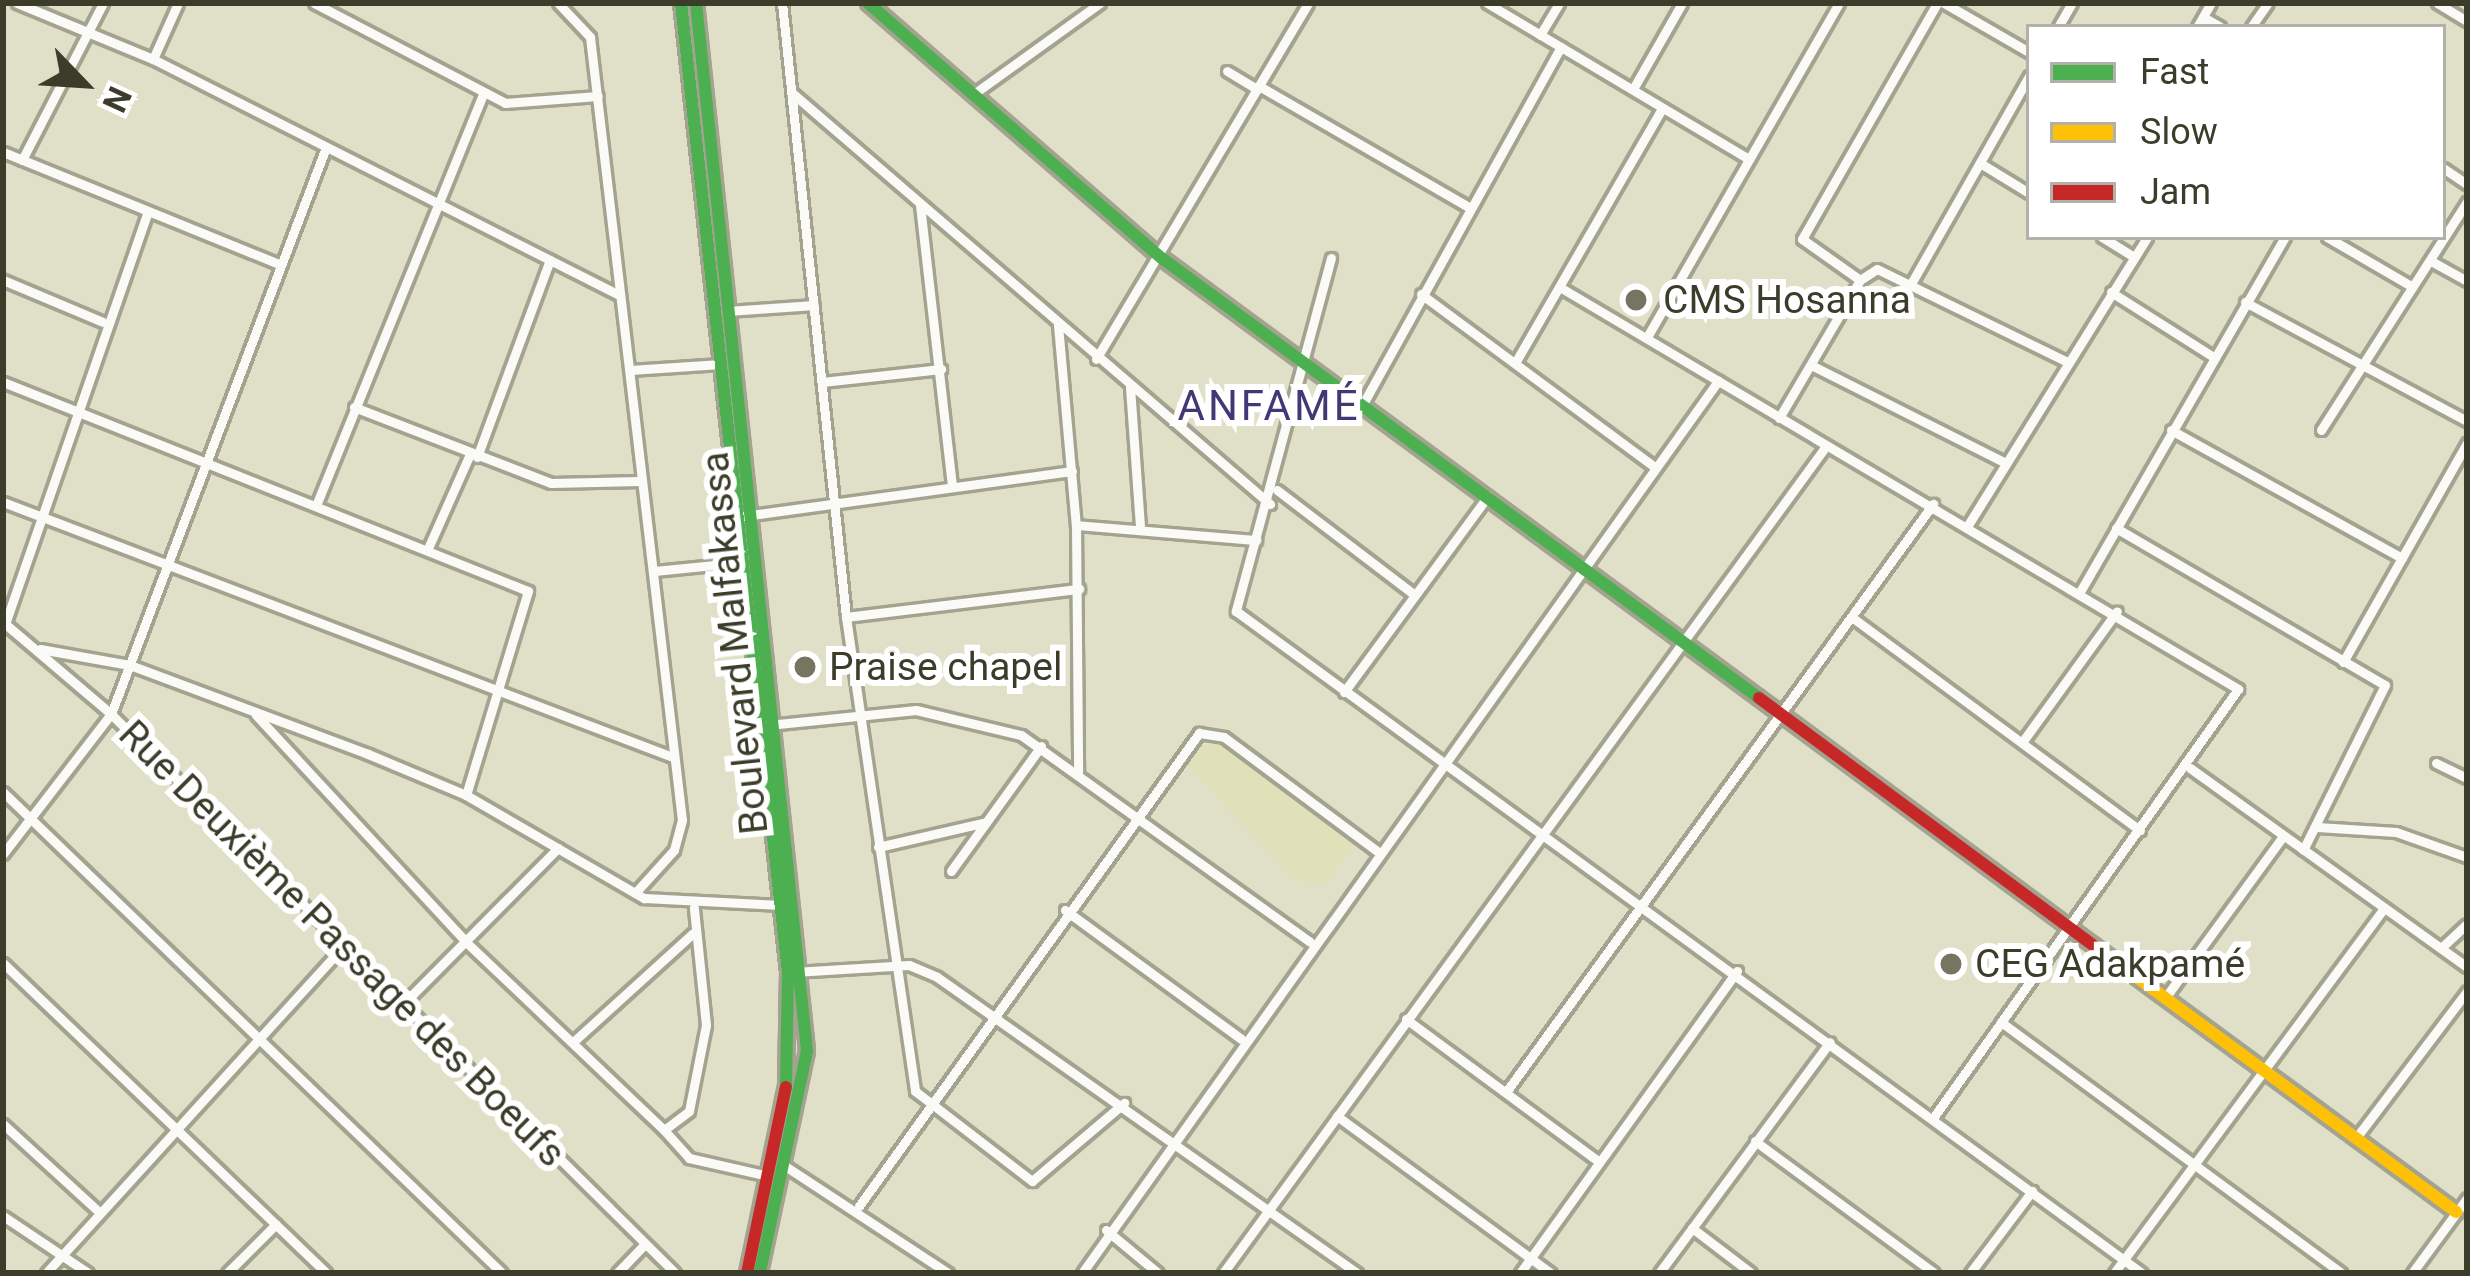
<!DOCTYPE html>
<html>
<head>
<meta charset="utf-8">
<style>
	body { margin:0 }
	#map { position:relative; width:2470px; height:1276px; overflow:hidden; background:#e0e0c8; font-family:Roboto,sans-serif }
	div>[style] { position:absolute }
	[style*='--x'] { left:calc(var(--x)*1px); top:calc(var(--y)*1px); width:calc(var(--w)*1px); rotate:calc(var(--a)*1deg) }
	.built>* { inset:0; background:#e1e1b9 }
	.roads { filter:drop-shadow(3px 0 #a3a390) drop-shadow(-3px 0 #a3a390) drop-shadow(0 3px #a3a390) drop-shadow(0 -3px #a3a390) }
	.street>* { height:9px; margin:-4.5px; padding:0 4.5px; transform-origin:4.5px; border-radius:4.5px; background:#fafaf7 }
	.fast>* { height:12px; margin:-6px; padding:0 6px; transform-origin:6px; border-radius:6px; background:#4caf50 }
	.slow>* { height:12px; margin:-6px; padding:0 6px; transform-origin:6px; border-radius:6px; background:#ffc107 }
	.jam>* { height:12px; margin:-6px; padding:0 6px; transform-origin:6px; border-radius:6px; background:#c62828 }
	.dots>* { width:33px; height:33px; translate:-50% -50%; box-sizing:border-box; border:6px solid #fff; border-radius:50% }
	span { translate:-50% -50%; white-space:nowrap; text-align:center; line-height:1.15; -webkit-text-stroke:12px #fff; paint-order:stroke }
	.poi-label { font-size:39px; color:#3c3c2a }
	.left { translate:0 -50%; text-align:left }
	.street-label { font-size:39px; color:#3c3c2a }
	.neighbourhood-label { font-size:42px; color:#423875; letter-spacing:3px }
	.frame { position:absolute; inset:0; border:6px solid #3c3c2a; pointer-events:none }
	.legend { position:absolute; left:2026px; top:24px; width:420px; height:216px; box-sizing:border-box; background:#fff; border:3px solid #b1b1aa; margin:0; padding:15px 21px; list-style:none; font-size:36px; color:#3c3c2a }
	.legend li { display:flex; align-items:center; gap:24px; height:60px }
	.legend b { width:60px; border:3px solid #b1b1aa }
	.north { position:absolute; left:24px; top:24px; width:120px; height:120px; -webkit-text-stroke:9px #fff; paint-order:stroke; rotate:115deg; font-size:33px; font-weight:700; line-height:48px; text-align:center; color:#3c3c2a }
	.north::after { content:''; display:block; margin:auto; width:42px; height:54px; background:#3c3c2a; clip-path:polygon(50% 0,100% 100%,50% 72%,0 100%) }
</style>
</head>
<body>
<div id="map">
	<div class="built">
		<div style="clip-path:polygon(1212px 738px,1355px 842px,1326px 883px,1297px 881px,1187px 765px)"></div>
	</div>
	<div class="roads">
		<div class="street">
			<div style="--x:17;--y:3;--w:147;--a:22.4"></div>
			<div style="--x:153;--y:59;--w:522;--a:26.86"></div>
			<div style="--x:314;--y:3;--w:216;--a:27.6"></div>
			<div style="--x:505;--y:103;--w:93;--a:-4.3"></div>
			<div style="--x:558;--y:3;--w:47;--a:46.7"></div>
			<div style="--x:590;--y:37;--w:788;--a:83.3"></div>
			<div style="--x:682;--y:820;--w:31;--a:105"></div>
			<div style="--x:674;--y:850;--w:58;--a:132.2"></div>
			<div style="--x:782;--y:3;--w:617;--a:84.05"></div>
			<div style="--x:846;--y:617;--w:479;--a:81.7"></div>
			<div style="--x:915;--y:1091;--w:148;--a:37.6"></div>
			<div style="--x:1032;--y:1181;--w:121;--a:-40.3"></div>
			<div style="--x:1487;--y:3;--w:305;--a:30.8"></div>
			<div style="--x:1944;--y:3;--w:98;--a:30"></div>
			<div style="--x:2437;--y:3;--w:35;--a:31"></div>
			<div style="--x:2203;--y:17;--w:20;--a:30"></div>
			<div style="--x:2058;--y:27;--w:28;--a:-60"></div>
			<div style="--x:2197;--y:27;--w:28;--a:-60"></div>
			<div style="--x:2251;--y:27;--w:29;--a:-55"></div>
			<div style="--x:1540;--y:35;--w:37;--a:-59"></div>
			<div style="--x:153;--y:59;--w:61;--a:-65.9"></div>
			<div style="--x:1227;--y:71;--w:35;--a:31"></div>
			<div style="--x:1259;--y:86;--w:244;--a:30"></div>
			<div style="--x:1633;--y:89;--w:99;--a:-60.3"></div>
			<div style="--x:791;--y:92;--w:632;--a:40.7"></div>
			<div style="--x:975;--y:93;--w:154;--a:-35.8"></div>
			<div style="--x:3;--y:152;--w:300;--a:22.1"></div>
			<div style="--x:22;--y:160;--w:177;--a:-62.7"></div>
			<div style="--x:1980;--y:163;--w:57;--a:31.5"></div>
			<div style="--x:2443;--y:168;--w:29;--a:34"></div>
			<div style="--x:920;--y:205;--w:282;--a:83.5"></div>
			<div style="--x:2102;--y:237;--w:38;--a:32"></div>
			<div style="--x:2327;--y:237;--w:99;--a:30.2"></div>
			<div style="--x:1331;--y:258;--w:366;--a:105.1"></div>
			<div style="--x:1236;--y:611;--w:1122;--a:36.16"></div>
			<div style="--x:2431;--y:261;--w:41;--a:29.1"></div>
			<div style="--x:3;--y:280;--w:108;--a:22.8"></div>
			<div style="--x:1860;--y:280;--w:71;--a:-144.7"></div>
			<div style="--x:1802;--y:239;--w:272;--a:-60.2"></div>
			<div style="--x:1912;--y:282;--w:237;--a:-60.4"></div>
			<div style="--x:1563;--y:289;--w:785;--a:30.65"></div>
			<div style="--x:2238;--y:689;--w:526;--a:125.41"></div>
			<div style="--x:2111;--y:292;--w:120;--a:32.4"></div>
			<div style="--x:1421;--y:294;--w:291;--a:36.5"></div>
			<div style="--x:2245;--y:302;--w:252;--a:28.2"></div>
			<div style="--x:728;--y:311;--w:86;--a:-4"></div>
			<div style="--x:1058;--y:325;--w:201;--a:84.9"></div>
			<div style="--x:1076;--y:525;--w:246;--a:89.5"></div>
			<div style="--x:1647;--y:337;--w:385;--a:-60.1"></div>
			<div style="--x:1096;--y:359;--w:414;--a:-59.2"></div>
			<div style="--x:1515;--y:363;--w:294;--a:-60"></div>
			<div style="--x:1811;--y:365;--w:218;--a:26.7"></div>
			<div style="--x:630;--y:370;--w:91;--a:-3.8"></div>
			<div style="--x:3;--y:382;--w:565;--a:21.71"></div>
			<div style="--x:528;--y:591;--w:213;--a:106.9"></div>
			<div style="--x:822;--y:382;--w:120;--a:-6.2"></div>
			<div style="--x:1130;--y:387;--w:141;--a:85.9"></div>
			<div style="--x:1364;--y:402;--w:406;--a:-61"></div>
			<div style="--x:354;--y:407;--w:211;--a:21.1"></div>
			<div style="--x:551;--y:483;--w:89;--a:-1.3"></div>
			<div style="--x:1779;--y:418;--w:160;--a:-59.6"></div>
			<div style="--x:1860;--y:280;--w:20;--a:-33"></div>
			<div style="--x:1877;--y:269;--w:212;--a:26"></div>
			<div style="--x:2171;--y:430;--w:264;--a:29"></div>
			<div style="--x:2321;--y:430;--w:271;--a:-57.4"></div>
			<div style="--x:477;--y:457;--w:210;--a:-69.7"></div>
			<div style="--x:1277;--y:490;--w:173;--a:37.3"></div>
			<div style="--x:3;--y:502;--w:714;--a:20.85"></div>
			<div style="--x:317;--y:503;--w:441;--a:-67.9"></div>
			<div style="--x:744;--y:516;--w:331;--a:-7.8"></div>
			<div style="--x:1076;--y:525;--w:181;--a:4.8"></div>
			<div style="--x:1968;--y:525;--w:339;--a:-58.1"></div>
			<div style="--x:2116;--y:528;--w:311;--a:30.3"></div>
			<div style="--x:2385;--y:685;--w:184;--a:116.4"></div>
			<div style="--x:429;--y:546;--w:101;--a:-66"></div>
			<div style="--x:654;--y:571;--w:90;--a:-5.7"></div>
			<div style="--x:2081;--y:590;--w:408;--a:-60"></div>
			<div style="--x:846;--y:617;--w:235;--a:-6.9"></div>
			<div style="--x:1853;--y:618;--w:357;--a:36.5"></div>
			<div style="--x:3;--y:622;--w:142;--a:40.4"></div>
			<div style="--x:111;--y:714;--w:794;--a:44.74"></div>
			<div style="--x:5;--y:624;--w:436;--a:-70.9"></div>
			<div style="--x:40;--y:649;--w:91;--a:10.1"></div>
			<div style="--x:130;--y:665;--w:254;--a:20.5"></div>
			<div style="--x:368;--y:754;--w:106;--a:22.7"></div>
			<div style="--x:466;--y:795;--w:206;--a:30.1"></div>
			<div style="--x:644;--y:898;--w:137;--a:2.9"></div>
			<div style="--x:2343;--y:662;--w:252;--a:-60.5"></div>
			<div style="--x:1344;--y:692;--w:243;--a:-53.7"></div>
			<div style="--x:256;--y:715;--w:309;--a:47.2"></div>
			<div style="--x:466;--y:942;--w:273;--a:43.5"></div>
			<div style="--x:664;--y:1130;--w:31;--a:-37"></div>
			<div style="--x:689;--y:1111;--w:88;--a:-78.8"></div>
			<div style="--x:706;--y:1025;--w:118;--a:-95.9"></div>
			<div style="--x:768;--y:725;--w:149;--a:-5.8"></div>
			<div style="--x:916;--y:710;--w:108;--a:13.4"></div>
			<div style="--x:1021;--y:735;--w:355;--a:35.6"></div>
			<div style="--x:2023;--y:741;--w:160;--a:-54.1"></div>
			<div style="--x:2436;--y:763;--w:34;--a:26"></div>
			<div style="--x:2190;--y:768;--w:341;--a:35.7"></div>
			<div style="--x:3;--y:792;--w:693;--a:43.95"></div>
			<div style="--x:2317;--y:827;--w:79;--a:3.6"></div>
			<div style="--x:2396;--y:832;--w:75;--a:19.4"></div>
			<div style="--x:878;--y:847;--w:111;--a:-13"></div>
			<div style="--x:3;--y:854;--w:177;--a:-52.4"></div>
			<div style="--x:111;--y:714;--w:606;--a:-69.23"></div>
			<div style="--x:951;--y:871;--w:154;--a:-54.2"></div>
			<div style="--x:1065;--y:910;--w:218;--a:36.2"></div>
			<div style="--x:2441;--y:948;--w:35;--a:-43"></div>
			<div style="--x:3;--y:963;--w:448;--a:43.8"></div>
			<div style="--x:794;--y:972;--w:115;--a:-3.5"></div>
			<div style="--x:909;--y:965;--w:30;--a:23"></div>
			<div style="--x:937;--y:977;--w:514;--a:35.17"></div>
			<div style="--x:2165;--y:998;--w:200;--a:-53.9"></div>
			<div style="--x:400;--y:1007;--w:224;--a:-45.2"></div>
			<div style="--x:1406;--y:1019;--w:239;--a:36.5"></div>
			<div style="--x:2001;--y:1022;--w:423;--a:36.4"></div>
			<div style="--x:573;--y:1042;--w:162;--a:-42.2"></div>
			<div style="--x:1506;--y:1092;--w:727;--a:-54.01"></div>
			<div style="--x:1337;--y:1116;--w:265;--a:36.3"></div>
			<div style="--x:3;--y:1124;--w:127;--a:42.5"></div>
			<div style="--x:664;--y:1130;--w:38;--a:48"></div>
			<div style="--x:689;--y:1158;--w:81;--a:12.8"></div>
			<div style="--x:2356;--y:1138;--w:184;--a:-52.9"></div>
			<div style="--x:1755;--y:1141;--w:222;--a:36.4"></div>
			<div style="--x:785;--y:1166;--w:195;--a:33.3"></div>
			<div style="--x:859;--y:1206;--w:583;--a:-54.29"></div>
			<div style="--x:1199;--y:733;--w:25;--a:9"></div>
			<div style="--x:1224;--y:737;--w:191;--a:36.7"></div>
			<div style="--x:3;--y:1216;--w:102;--a:33.8"></div>
			<div style="--x:1692;--y:1228;--w:74;--a:37.3"></div>
			<div style="--x:1106;--y:1230;--w:67;--a:39.6"></div>
			<div style="--x:46;--y:1273;--w:437;--a:-47.7"></div>
			<div style="--x:227;--y:1273;--w:69;--a:-45"></div>
			<div style="--x:617;--y:1273;--w:40;--a:-46"></div>
			<div style="--x:1082;--y:1273;--w:1096;--a:-54.51"></div>
			<div style="--x:1223;--y:1273;--w:1023;--a:-53.9"></div>
			<div style="--x:1520;--y:1273;--w:372;--a:-54.3"></div>
			<div style="--x:1659;--y:1273;--w:287;--a:-53.5"></div>
			<div style="--x:1970;--y:1273;--w:103;--a:-52.9"></div>
			<div style="--x:2114;--y:1273;--w:454;--a:-53.5"></div>
			<div style="--x:2412;--y:1273;--w:93;--a:-53.7"></div>
		</div>
		<div class="fast">
			<div style="--x:681;--y:3;--w:975;--a:83.7"></div>
			<div style="--x:788;--y:972;--w:115;--a:91"></div>
			<div style="--x:696;--y:3;--w:1054;--a:83.95"></div>
			<div style="--x:807;--y:1051;--w:227;--a:102"></div>
			<div style="--x:868;--y:3;--w:391;--a:41"></div>
			<div style="--x:1163;--y:259;--w:740;--a:36.37"></div>
		</div>
		<div class="slow">
			<div style="--x:2093;--y:945;--w:451;--a:36.3"></div>
		</div>
		<div class="jam">
			<div style="--x:1759;--y:698;--w:415;--a:36.5"></div>
			<div style="--x:747;--y:1273;--w:190;--a:-78.2"></div>
		</div>
	</div>
	<div class="dots">
		<div style="left:1636px;top:300px;background:#757561"></div>
		<div style="left:805px;top:667px;background:#757561"></div>
		<div style="left:1951px;top:964px;background:#757561"></div>
	</div>
	<div class="poi-label">
		<span class="left" style="left:1663px;top:300px">CMS Hosanna</span>
		<span class="left" style="left:829px;top:667px">Praise chapel</span>
		<span class="left" style="left:1975px;top:964px">CEG Adakpamé</span>
	</div>
	<div class="street-label">
		<span style="left:735px;top:643px;rotate:-96deg">Boulevard Malfakassa</span>
		<span style="left:342px;top:944px;rotate:45deg">Rue Deuxième Passage des Boeufs</span>
	</div>
	<div class="neighbourhood-label">
		<span style="left:1269px;top:406px">ANFAMÉ</span>
	</div>
	<div class="frame"></div>
	<ul class="legend">
	<li><b style="height:15px;background:#4caf50"></b>Fast</li>
	<li><b style="height:15px;background:#ffc107"></b>Slow</li>
	<li><b style="height:15px;background:#c62828"></b>Jam</li>
	</ul>
	<div class="north">N</div>
</div>
</body>
</html>
